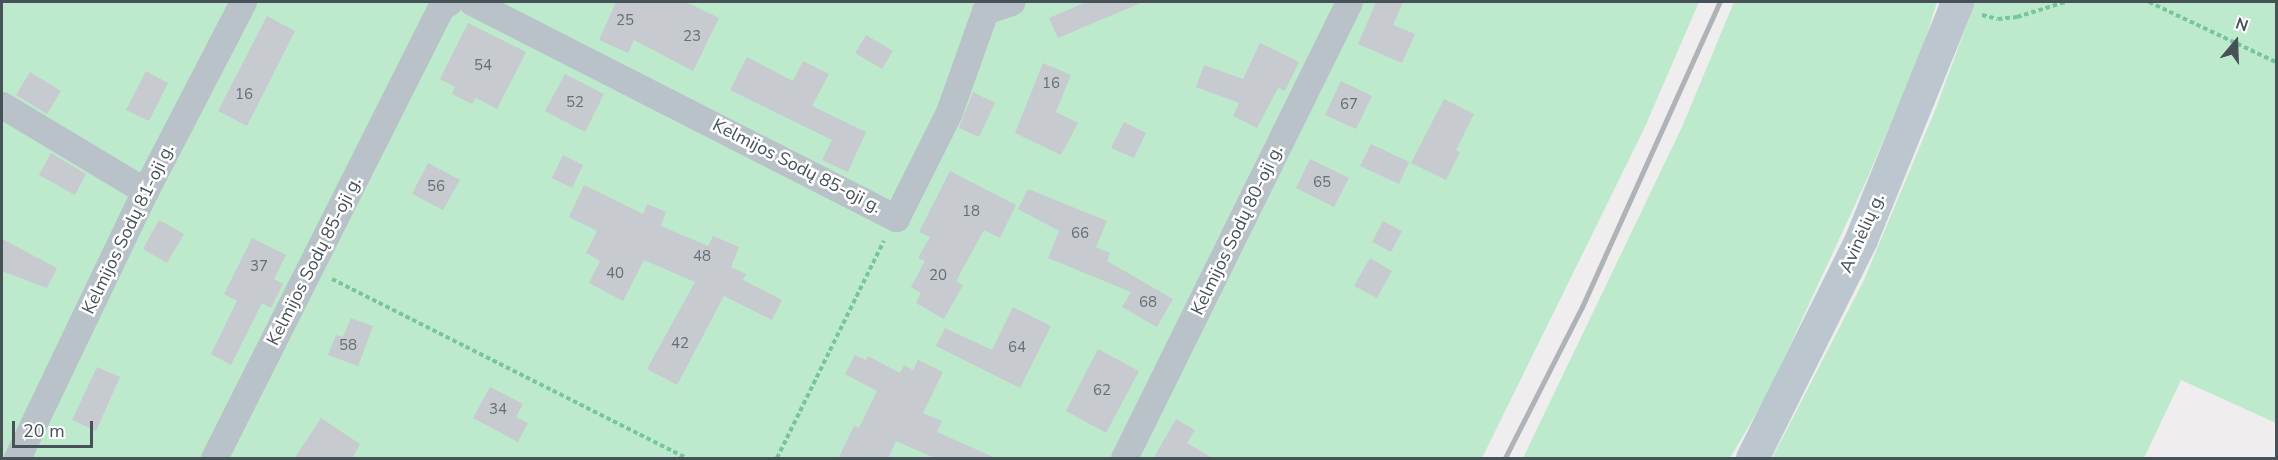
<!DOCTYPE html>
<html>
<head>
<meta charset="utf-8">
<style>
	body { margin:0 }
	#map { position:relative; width:2278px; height:460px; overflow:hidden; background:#efeded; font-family:"Nunito Sans",sans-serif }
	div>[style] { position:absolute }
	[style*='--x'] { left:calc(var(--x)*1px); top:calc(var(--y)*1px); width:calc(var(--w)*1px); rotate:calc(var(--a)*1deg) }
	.green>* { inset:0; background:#bdeacc }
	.building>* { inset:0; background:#c7cacf }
	.path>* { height:4px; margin-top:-2px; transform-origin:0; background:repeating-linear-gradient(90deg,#79c59b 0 4.5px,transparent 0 7.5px) }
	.street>* { height:27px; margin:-13.5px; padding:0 13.5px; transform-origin:13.5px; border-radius:13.5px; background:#b9c2c8 }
	.secondary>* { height:33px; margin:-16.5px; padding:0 16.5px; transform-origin:16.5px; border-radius:16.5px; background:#bbc6cf }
	.rail>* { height:4.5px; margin:-2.25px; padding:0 2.25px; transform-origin:2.25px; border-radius:2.25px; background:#afb2b7 }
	span { translate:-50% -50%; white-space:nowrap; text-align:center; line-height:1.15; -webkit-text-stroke:5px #fff; paint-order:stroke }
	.number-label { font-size:15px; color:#666f76 }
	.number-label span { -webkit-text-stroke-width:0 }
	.street-label { font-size:18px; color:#465158 }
	.frame { position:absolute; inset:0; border:3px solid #465158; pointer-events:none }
	.north { position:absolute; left:2206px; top:12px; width:60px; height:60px; -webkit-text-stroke:4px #fff; paint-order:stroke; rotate:19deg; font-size:16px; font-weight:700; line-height:24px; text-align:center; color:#465158 }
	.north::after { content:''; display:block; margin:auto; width:21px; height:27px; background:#465158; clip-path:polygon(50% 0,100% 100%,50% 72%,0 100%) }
	.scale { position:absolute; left:12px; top:421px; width:81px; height:27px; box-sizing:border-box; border:3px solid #465158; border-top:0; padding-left:8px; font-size:18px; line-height:21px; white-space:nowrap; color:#465158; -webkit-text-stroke:4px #fff; paint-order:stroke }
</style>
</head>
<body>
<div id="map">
	<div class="green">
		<div style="clip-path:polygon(2px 2px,1699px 2px,1644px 129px,1482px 458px,2px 458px)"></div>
		<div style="clip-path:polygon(1734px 2px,1937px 2px,1921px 53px,1866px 181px,1767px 395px,1730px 458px,1523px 458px,1682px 127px)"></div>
		<div style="clip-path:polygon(1975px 2px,2276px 2px,2276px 423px,2181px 380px,2144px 458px,1772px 458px,1864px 280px,1936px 108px)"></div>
	</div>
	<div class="building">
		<div style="clip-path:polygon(616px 2px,686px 2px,719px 18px,693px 71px,634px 40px,628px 53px,599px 40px)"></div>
		<div style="clip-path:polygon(1086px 2px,1143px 2px,1058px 38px,1049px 18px)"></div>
		<div style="clip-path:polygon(1376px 2px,1403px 2px,1393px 25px,1415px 34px,1402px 63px,1358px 44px)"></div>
		<div style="clip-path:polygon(267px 16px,295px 31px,247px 126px,218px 111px)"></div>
		<div style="clip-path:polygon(468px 23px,526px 52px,497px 109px,476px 98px,472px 104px,452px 94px,455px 87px,440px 79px)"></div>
		<div style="clip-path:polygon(866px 35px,893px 51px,882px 69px,855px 53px)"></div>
		<div style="clip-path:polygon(1260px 43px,1299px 62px,1285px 91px,1278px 88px,1257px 128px,1233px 116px,1239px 103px,1196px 87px,1204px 65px,1243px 79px)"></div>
		<div style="clip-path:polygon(747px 57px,793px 81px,803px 61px,829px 74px,812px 106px,866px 132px,848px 172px,822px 160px,832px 140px,730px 90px)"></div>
		<div style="clip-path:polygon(1043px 63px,1071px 75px,1056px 112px,1078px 123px,1061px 155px,1015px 133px)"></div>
		<div style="clip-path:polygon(146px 71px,168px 83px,149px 121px,126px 110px)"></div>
		<div style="clip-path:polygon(30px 72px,61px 91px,47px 114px,16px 95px)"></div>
		<div style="clip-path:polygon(565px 74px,604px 94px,585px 132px,545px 111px)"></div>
		<div style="clip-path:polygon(1341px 81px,1372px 96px,1356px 129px,1325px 115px)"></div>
		<div style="clip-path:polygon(973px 92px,995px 103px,979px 137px,959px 128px)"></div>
		<div style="clip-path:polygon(1444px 99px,1474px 114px,1456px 150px,1460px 152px,1446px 180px,1411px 163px)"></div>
		<div style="clip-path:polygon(1124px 122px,1146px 133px,1134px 158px,1111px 148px)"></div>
		<div style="clip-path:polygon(1371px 144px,1409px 162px,1399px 184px,1360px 166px)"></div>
		<div style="clip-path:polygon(51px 153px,86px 174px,75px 195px,39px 175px)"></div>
		<div style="clip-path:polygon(563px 155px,583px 165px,572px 188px,552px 178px)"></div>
		<div style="clip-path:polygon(1310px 159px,1349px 178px,1334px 207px,1296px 188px)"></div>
		<div style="clip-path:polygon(428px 163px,460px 180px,443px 210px,412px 194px)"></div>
		<div style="clip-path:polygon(950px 171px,1016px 205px,1000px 238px,984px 230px,956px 281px,963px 285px,944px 319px,916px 303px,921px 293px,911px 287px,925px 261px,918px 258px,930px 237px,919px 232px)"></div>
		<div style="clip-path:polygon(584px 185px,643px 214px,647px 204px,666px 212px,661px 226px,708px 246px,713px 236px,739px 247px,731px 267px,746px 274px,743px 280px,782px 300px,772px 320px,724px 296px,677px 385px,647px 369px,695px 282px,644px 260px,623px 301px,589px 283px,600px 261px,586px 253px,597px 231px,569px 217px)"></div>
		<div style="clip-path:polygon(1028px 189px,1107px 221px,1096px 247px,1110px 253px,1107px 261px,1173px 299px,1157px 327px,1122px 307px,1131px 292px,1048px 258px,1059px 231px,1018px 209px)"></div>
		<div style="clip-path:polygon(159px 220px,184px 234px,167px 263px,143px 249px)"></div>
		<div style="clip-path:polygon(1383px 221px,1402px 231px,1391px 252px,1372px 242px)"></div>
		<div style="clip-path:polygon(252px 238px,286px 255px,274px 279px,283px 284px,271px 308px,262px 303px,231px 365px,211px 354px,237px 301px,224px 294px)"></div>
		<div style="clip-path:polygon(2px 239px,57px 268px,47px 288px,2px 271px)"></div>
		<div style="clip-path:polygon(1370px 258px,1392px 271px,1377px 298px,1354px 286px)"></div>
		<div style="clip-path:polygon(1013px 307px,1051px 326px,1020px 388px,936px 346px,945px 328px,992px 350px)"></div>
		<div style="clip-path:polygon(351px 318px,373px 326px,358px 366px,328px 355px,336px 335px,343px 337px)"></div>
		<div style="clip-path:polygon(1098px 349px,1139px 371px,1106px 433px,1066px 411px)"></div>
		<div style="clip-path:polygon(855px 355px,866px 360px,868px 356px,900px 373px,904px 365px,913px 370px,918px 360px,943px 372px,923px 413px,942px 421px,937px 432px,998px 459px,937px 459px,896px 441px,888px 459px,838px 459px,854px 426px,859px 428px,877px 391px,845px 374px)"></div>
		<div style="clip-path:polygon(97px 367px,120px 377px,96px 431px,72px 420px)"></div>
		<div style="clip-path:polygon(490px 387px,523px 404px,516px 417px,528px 423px,518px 442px,473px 418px)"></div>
		<div style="clip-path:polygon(321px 418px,360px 444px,352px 459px,294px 459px)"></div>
		<div style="clip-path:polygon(1176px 419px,1195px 430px,1187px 443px,1214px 459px,1153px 459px)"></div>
	</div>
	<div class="path">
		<div style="--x:2149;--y:2;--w:140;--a:25.3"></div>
		<div style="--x:1982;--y:15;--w:16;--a:14"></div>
		<div style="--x:1998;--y:19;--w:19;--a:-6"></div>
		<div style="--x:2017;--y:17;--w:50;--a:-17.4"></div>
		<div style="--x:332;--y:279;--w:397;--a:26.8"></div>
		<div style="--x:777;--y:458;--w:242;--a:-63.8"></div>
	</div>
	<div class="street">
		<div style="--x:472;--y:2;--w:476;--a:27"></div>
		<div style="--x:896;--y:218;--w:119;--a:-63.4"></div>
		<div style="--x:949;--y:112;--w:107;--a:-70.4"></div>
		<div style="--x:985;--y:11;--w:28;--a:-19"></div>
		<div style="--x:2;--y:105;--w:167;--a:31"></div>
		<div style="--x:17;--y:458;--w:296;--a:-64.4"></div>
		<div style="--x:145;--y:191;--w:213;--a:-62.6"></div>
		<div style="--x:214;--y:458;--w:505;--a:-63.28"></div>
		<div style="--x:441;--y:7;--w:9;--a:-32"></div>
		<div style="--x:1124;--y:458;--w:508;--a:-63.74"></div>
	</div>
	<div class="secondary">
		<div style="--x:1752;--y:458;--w:245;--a:-63.5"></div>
		<div style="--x:1861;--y:239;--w:256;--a:-67.9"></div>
	</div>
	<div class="rail">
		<div style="--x:1505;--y:458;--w:169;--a:-63"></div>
		<div style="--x:1582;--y:307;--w:335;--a:-65.7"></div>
	</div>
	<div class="number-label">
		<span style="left:625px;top:21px">25</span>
		<span style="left:692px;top:37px">23</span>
		<span style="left:483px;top:66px">54</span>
		<span style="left:1051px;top:84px">16</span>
		<span style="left:244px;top:95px">16</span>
		<span style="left:575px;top:103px">52</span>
		<span style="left:1349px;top:105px">67</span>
		<span style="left:1322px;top:183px">65</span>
		<span style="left:436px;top:187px">56</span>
		<span style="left:971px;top:212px">18</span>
		<span style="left:1080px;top:234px">66</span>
		<span style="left:702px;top:257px">48</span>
		<span style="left:259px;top:267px">37</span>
		<span style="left:615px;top:274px">40</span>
		<span style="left:938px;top:276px">20</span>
		<span style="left:1148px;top:303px">68</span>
		<span style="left:680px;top:344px">42</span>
		<span style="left:348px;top:346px">58</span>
		<span style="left:1017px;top:348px">64</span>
		<span style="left:1102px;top:391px">62</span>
		<span style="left:498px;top:410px">34</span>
	</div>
	<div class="street-label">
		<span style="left:797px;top:166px;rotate:27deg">Kelmijos Sodų 85-oji g.</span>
		<span style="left:128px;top:229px;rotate:-64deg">Kelmijos Sodų 81-oji g.</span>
		<span style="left:1237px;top:230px;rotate:-64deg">Kelmijos Sodų 80-oji g.</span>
		<span style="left:1862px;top:233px;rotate:-66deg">Avinėlių g.</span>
		<span style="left:314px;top:261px;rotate:-63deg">Kelmijos Sodų 85-oji g.</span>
	</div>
	<div class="frame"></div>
	<div class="north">N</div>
	<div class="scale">20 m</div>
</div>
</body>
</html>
